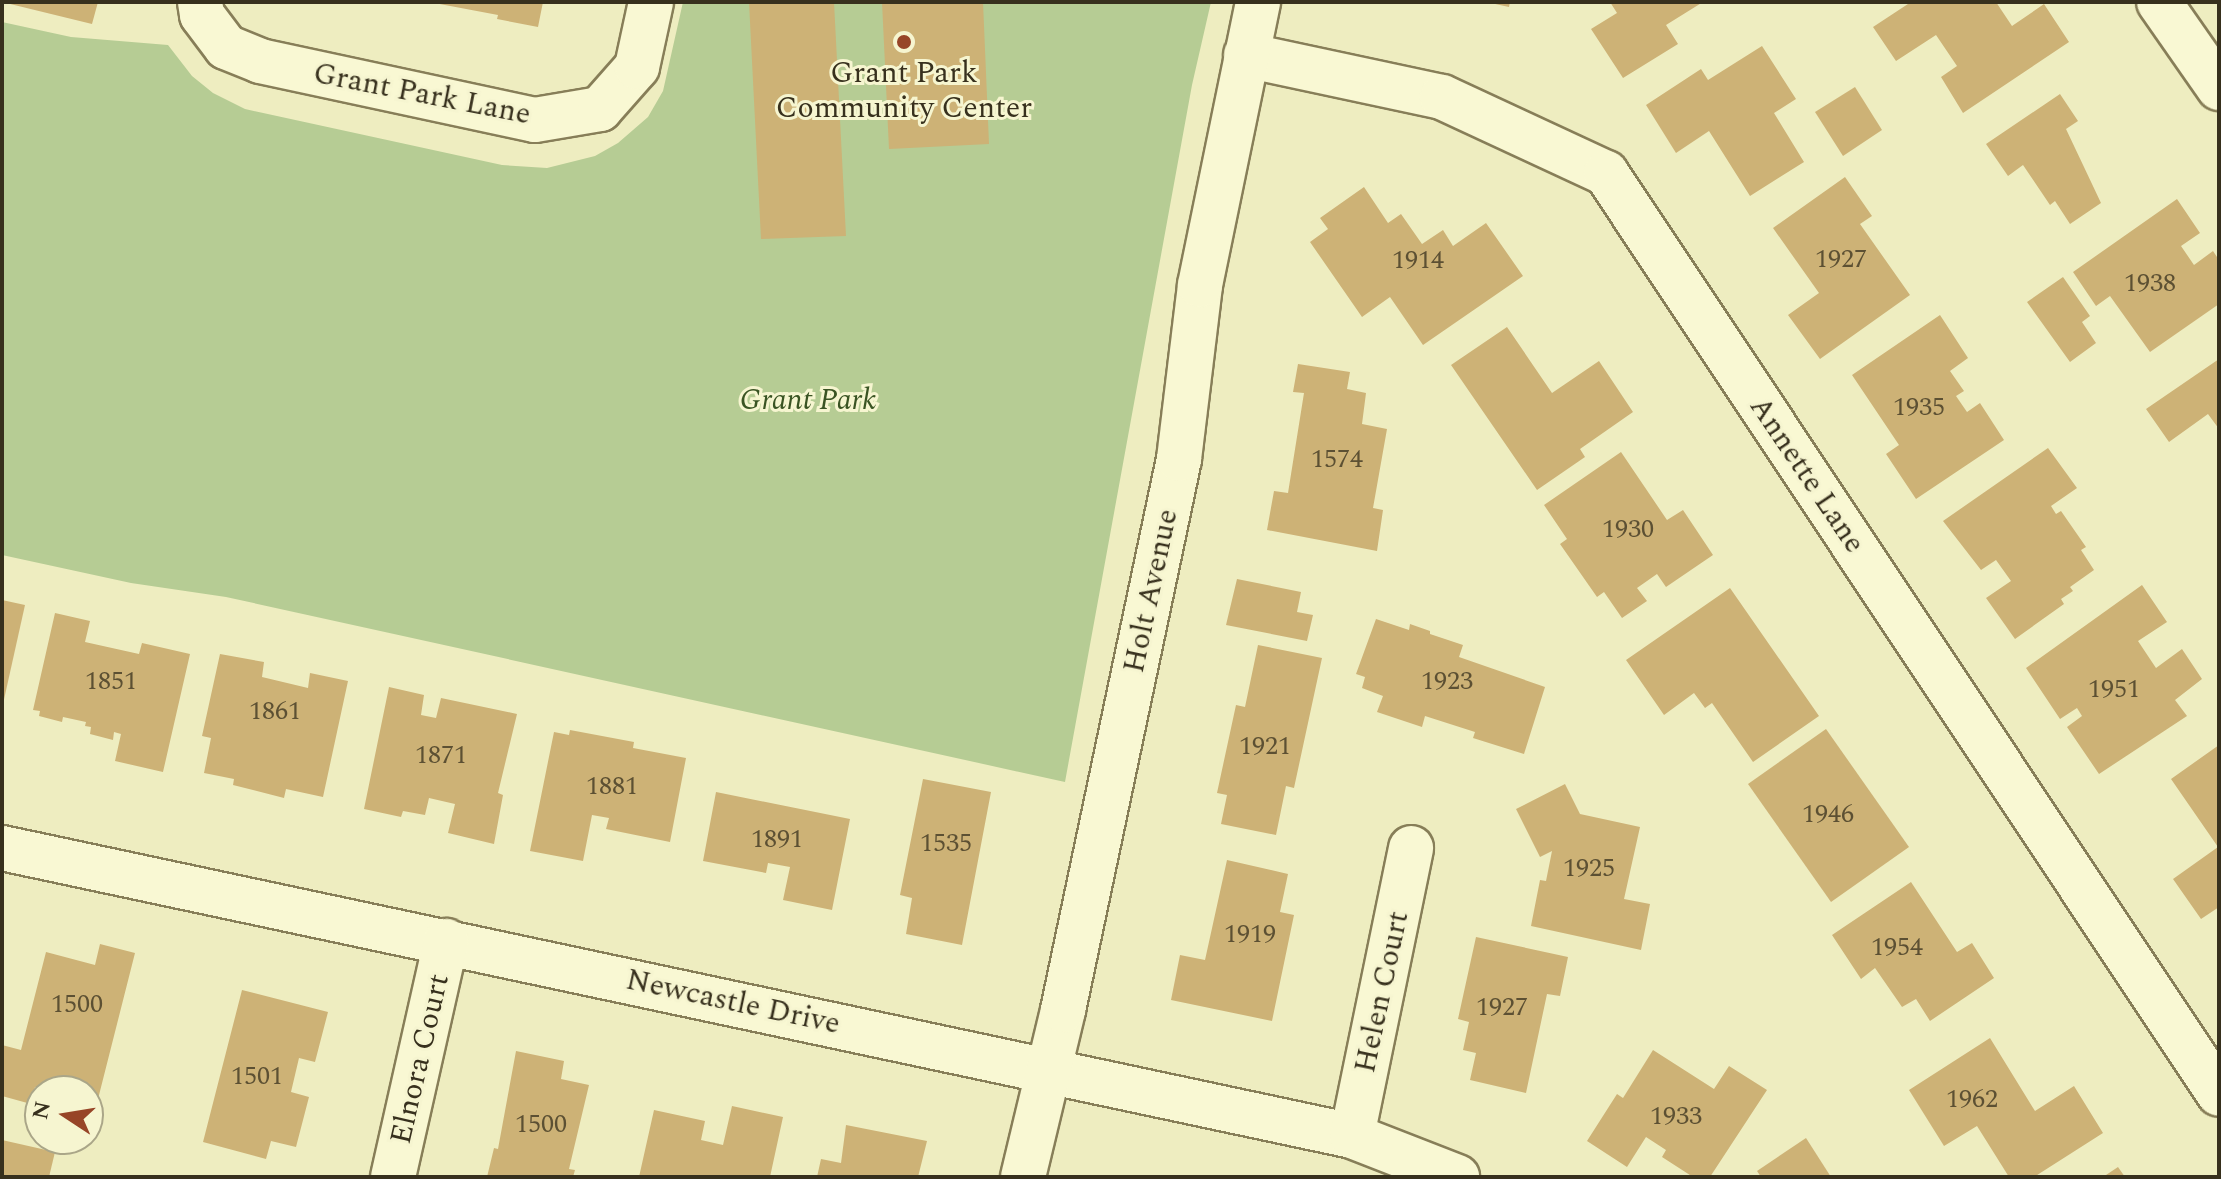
<!DOCTYPE html>
<html>
<head>
<meta charset="utf-8">
<style>
	body { margin:0 }
	#map { position:relative; width:2221px; height:1179px; overflow:hidden; background:#eeedc0; font-family:Spectral,serif }
	div>[style] { position:absolute }
	[style*='--x'] { left:calc(var(--x)*1px); top:calc(var(--y)*1px); width:calc(var(--w)*1px); rotate:calc(var(--a)*1deg) }
	.green>* { inset:0; background:#b6cc94 }
	.building>* { inset:0; background:#cdb276 }
	.roads { filter:drop-shadow(2px 0 #877e58) drop-shadow(-2px 0 #877e58) drop-shadow(0 2px #877e58) drop-shadow(0 -2px #877e58) }
	.minor>* { height:44px; margin:-22px; padding:0 22px; transform-origin:22px; border-radius:22px; background:#f9f8d3 }
	.dots>* { width:22px; height:22px; translate:-50% -50%; box-sizing:border-box; border:4px solid #f6f5d0; border-radius:50% }
	span { translate:-50% -50%; white-space:nowrap; text-align:center; line-height:1.15; -webkit-text-stroke:6px #f6f5d0; paint-order:stroke }
	.number-label { font-size:26px; color:#5c5033 }
	.number-label span { -webkit-text-stroke-width:0 }
	.poi-label { font-size:30px; color:#37301d }
	.street-label { font-size:30px; color:#37301d }
	.park-label { font-size:30px; color:#3a5423; font-style:italic }
	.frame { position:absolute; inset:0; border:4px solid #37301d; pointer-events:none }
	.north { position:absolute; left:24px; top:1075px; width:80px; height:80px; box-sizing:border-box; background:#f6f5d0; border:2px solid #aaa688; border-radius:50%; rotate:282deg; font-size:22px; font-weight:700; line-height:32px; text-align:center; color:#37301d }
	.north::after { content:''; display:block; margin:auto; width:28px; height:36px; background:#974527; clip-path:polygon(50% 0,100% 100%,50% 72%,0 100%) }
</style>
</head>
<body>
<div id="map">
	<div class="green">
		<div style="clip-path:polygon(683px 2px,1211px 2px,1192px 85px,1065px 782px,226px 597px,131px 583px,2px 555px,2px 22px,71px 37px,168px 45px,192px 76px,213px 93px,245px 109px,502px 165px,547px 168px,595px 156px,618px 143px,648px 117px,663px 91px)"></div>
	</div>
	<div class="building">
		<div style="clip-path:polygon(2px 2px,98px 2px,92px 24px)"></div>
		<div style="clip-path:polygon(429px 2px,543px 2px,538px 27px,497px 19px,498px 15px)"></div>
		<div style="clip-path:polygon(749px 2px,834px 2px,846px 236px,761px 239px)"></div>
		<div style="clip-path:polygon(882px 2px,983px 2px,989px 144px,889px 149px)"></div>
		<div style="clip-path:polygon(1486px 2px,1510px 2px,1509px 7px)"></div>
		<div style="clip-path:polygon(1610px 2px,1703px 2px,1666px 25px,1678px 44px,1623px 78px,1591px 29px,1617px 13px)"></div>
		<div style="clip-path:polygon(1911px 2px,1996px 2px,2012px 26px,2044px 4px,2069px 42px,1963px 113px,1941px 77px,1957px 66px,1936px 35px,1896px 61px,1873px 27px)"></div>
		<div style="clip-path:polygon(1762px 46px,1796px 99px,1774px 113px,1804px 162px,1750px 196px,1709px 131px,1676px 153px,1646px 105px,1701px 69px,1708px 80px)"></div>
		<div style="clip-path:polygon(1855px 87px,1882px 130px,1843px 156px,1815px 112px)"></div>
		<div style="clip-path:polygon(2060px 94px,2078px 121px,2066px 129px,2101px 203px,2070px 224px,2055px 201px,2050px 205px,2023px 165px,2008px 176px,1986px 144px)"></div>
		<div style="clip-path:polygon(1845px 177px,1872px 216px,1860px 224px,1910px 295px,1820px 359px,1788px 315px,1819px 293px,1773px 228px)"></div>
		<div style="clip-path:polygon(1364px 187px,1388px 223px,1401px 214px,1422px 244px,1443px 230px,1453px 246px,1486px 223px,1523px 276px,1423px 345px,1390px 297px,1362px 317px,1310px 242px,1328px 229px,1320px 218px)"></div>
		<div style="clip-path:polygon(2177px 199px,2200px 233px,2181px 246px,2194px 265px,2213px 251px,2219px 260px,2219px 304px,2150px 352px,2110px 296px,2096px 306px,2073px 272px)"></div>
		<div style="clip-path:polygon(2063px 277px,2090px 316px,2082px 322px,2096px 343px,2070px 362px,2027px 302px)"></div>
		<div style="clip-path:polygon(1940px 315px,1968px 358px,1950px 371px,1964px 391px,1956px 396px,1967px 412px,1980px 403px,2004px 440px,1916px 499px,1886px 454px,1899px 445px,1852px 375px)"></div>
		<div style="clip-path:polygon(1507px 327px,1552px 393px,1599px 361px,1633px 412px,1580px 449px,1585px 457px,1537px 490px,1451px 365px)"></div>
		<div style="clip-path:polygon(2219px 359px,2219px 429px,2208px 414px,2169px 442px,2146px 409px)"></div>
		<div style="clip-path:polygon(1298px 364px,1350px 372px,1347px 389px,1366px 393px,1362px 424px,1387px 429px,1373px 508px,1383px 510px,1377px 551px,1267px 530px,1274px 491px,1288px 493px,1304px 393px,1293px 392px)"></div>
		<div style="clip-path:polygon(2048px 448px,2077px 488px,2051px 506px,2056px 514px,2061px 511px,2086px 547px,2081px 550px,2094px 570px,2070px 587px,2073px 591px,2061px 599px,2064px 604px,2015px 639px,1986px 598px,2011px 581px,1996px 560px,1981px 570px,1943px 521px)"></div>
		<div style="clip-path:polygon(1621px 452px,1667px 520px,1683px 510px,1713px 555px,1666px 587px,1657px 574px,1637px 588px,1647px 601px,1622px 618px,1604px 592px,1597px 597px,1560px 544px,1567px 539px,1544px 505px)"></div>
		<div style="clip-path:polygon(1237px 579px,1301px 592px,1297px 612px,1313px 615px,1307px 641px,1226px 625px)"></div>
		<div style="clip-path:polygon(2142px 585px,2167px 622px,2138px 641px,2156px 668px,2182px 649px,2202px 679px,2175px 700px,2187px 716px,2099px 774px,2067px 727px,2082px 716px,2077px 708px,2060px 719px,2026px 668px)"></div>
		<div style="clip-path:polygon(1730px 588px,1819px 716px,1753px 762px,1712px 703px,1705px 708px,1694px 693px,1664px 715px,1626px 660px)"></div>
		<div style="clip-path:polygon(2px 600px,25px 605px,3px 704px,2px 704px)"></div>
		<div style="clip-path:polygon(55px 613px,90px 621px,85px 642px,139px 654px,142px 643px,190px 654px,163px 772px,115px 761px,121px 734px,114px 732px,113px 740px,90px 734px,91px 727px,85px 726px,86px 722px,63px 717px,62px 722px,39px 716px,40px 711px,33px 710px)"></div>
		<div style="clip-path:polygon(1376px 619px,1409px 630px,1410px 624px,1430px 631px,1430px 634px,1463px 645px,1459px 657px,1545px 687px,1524px 754px,1473px 738px,1475px 732px,1425px 716px,1422px 727px,1377px 712px,1383px 696px,1362px 688px,1365px 677px,1356px 674px)"></div>
		<div style="clip-path:polygon(1258px 645px,1322px 658px,1294px 788px,1286px 786px,1276px 835px,1221px 824px,1227px 795px,1217px 793px,1236px 705px,1245px 707px)"></div>
		<div style="clip-path:polygon(220px 654px,264px 662px,262px 677px,308px 688px,310px 673px,348px 681px,323px 797px,286px 789px,284px 798px,233px 785px,234px 779px,204px 773px,211px 738px,202px 736px)"></div>
		<div style="clip-path:polygon(389px 687px,424px 695px,421px 715px,436px 718px,441px 698px,517px 714px,498px 793px,503px 795px,494px 844px,448px 833px,455px 804px,429px 798px,425px 815px,403px 811px,401px 817px,364px 809px)"></div>
		<div style="clip-path:polygon(1826px 729px,1909px 847px,1831px 902px,1748px 784px)"></div>
		<div style="clip-path:polygon(570px 730px,634px 742px,633px 748px,686px 758px,670px 842px,606px 829px,609px 818px,592px 815px,583px 861px,530px 851px,554px 732px,569px 735px)"></div>
		<div style="clip-path:polygon(2219px 745px,2219px 907px,2201px 919px,2173px 879px,2218px 847px,2171px 779px)"></div>
		<div style="clip-path:polygon(923px 779px,991px 792px,962px 945px,906px 934px,912px 898px,900px 895px)"></div>
		<div style="clip-path:polygon(1565px 784px,1580px 814px,1640px 827px,1624px 899px,1650px 904px,1641px 950px,1531px 926px,1540px 880px,1546px 881px,1552px 851px,1540px 857px,1516px 809px)"></div>
		<div style="clip-path:polygon(716px 792px,850px 819px,832px 910px,783px 900px,790px 867px,768px 863px,766px 873px,703px 861px)"></div>
		<div style="clip-path:polygon(1227px 860px,1288px 874px,1280px 912px,1294px 915px,1272px 1021px,1171px 1000px,1180px 955px,1205px 960px)"></div>
		<div style="clip-path:polygon(1911px 882px,1957px 952px,1972px 943px,1994px 978px,1930px 1021px,1916px 999px,1902px 1007px,1875px 968px,1861px 979px,1832px 935px)"></div>
		<div style="clip-path:polygon(1476px 937px,1568px 957px,1560px 996px,1547px 994px,1526px 1093px,1470px 1080px,1476px 1053px,1463px 1050px,1469px 1022px,1458px 1019px)"></div>
		<div style="clip-path:polygon(100px 944px,135px 953px,97px 1103px,88px 1100px,88px 1091px,35px 1087px,31px 1104px,2px 1096px,2px 1045px,21px 1050px,46px 952px,95px 965px)"></div>
		<div style="clip-path:polygon(242px 990px,328px 1012px,315px 1062px,299px 1058px,291px 1092px,309px 1097px,296px 1147px,271px 1141px,266px 1159px,203px 1142px)"></div>
		<div style="clip-path:polygon(1990px 1038px,2035px 1111px,2074px 1086px,2103px 1133px,2034px 1177px,2009px 1177px,1977px 1126px,1944px 1146px,1909px 1090px)"></div>
		<div style="clip-path:polygon(1653px 1050px,1714px 1089px,1729px 1066px,1767px 1090px,1710px 1177px,1693px 1177px,1662px 1157px,1666px 1150px,1646px 1137px,1627px 1167px,1587px 1141px,1617px 1094px,1623px 1098px)"></div>
		<div style="clip-path:polygon(516px 1051px,564px 1061px,561px 1079px,589px 1085px,569px 1169px,575px 1170px,573px 1177px,487px 1177px,494px 1148px,498px 1149px)"></div>
		<div style="clip-path:polygon(732px 1106px,783px 1117px,770px 1177px,639px 1177px,654px 1110px,705px 1121px,701px 1140px,723px 1145px)"></div>
		<div style="clip-path:polygon(846px 1125px,927px 1141px,918px 1177px,817px 1177px,821px 1159px,841px 1163px)"></div>
		<div style="clip-path:polygon(1806px 1138px,1831px 1177px,1761px 1177px,1757px 1171px)"></div>
		<div style="clip-path:polygon(2px 1140px,55px 1152px,49px 1177px,2px 1177px)"></div>
		<div style="clip-path:polygon(2118px 1167px,2125px 1177px,2103px 1177px)"></div>
	</div>
	<div class="roads">
		<div class="minor">
			<div style="--x:200;--y:2;--w:13;--a:81"></div>
			<div style="--x:202;--y:15;--w:40;--a:53"></div>
			<div style="--x:226;--y:47;--w:37;--a:22"></div>
			<div style="--x:260;--y:61;--w:281;--a:12.1"></div>
			<div style="--x:535;--y:120;--w:66;--a:-9.6"></div>
			<div style="--x:600;--y:109;--w:56;--a:-48.6"></div>
			<div style="--x:637;--y:67;--w:66;--a:-77.8"></div>
			<div style="--x:2159;--y:2;--w:105;--a:55.1"></div>
			<div style="--x:1246;--y:55;--w:200;--a:12.1"></div>
			<div style="--x:1442;--y:97;--w:181;--a:24.9"></div>
			<div style="--x:1606;--y:173;--w:1106;--a:56.35"></div>
			<div style="--x:2;--y:848;--w:1380;--a:12.04"></div>
			<div style="--x:1352;--y:1136;--w:113;--a:21.3"></div>
			<div style="--x:1352;--y:1136;--w:294;--a:-78.4"></div>
			<div style="--x:393;--y:1177;--w:242;--a:-77.3"></div>
			<div style="--x:1023;--y:1177;--w:172;--a:-76.5"></div>
			<div style="--x:1063;--y:1010;--w:563;--a:-78.11"></div>
			<div style="--x:1179;--y:459;--w:175;--a:-83.1"></div>
			<div style="--x:1200;--y:285;--w:289;--a:-78.4"></div>
		</div>
	</div>
	<div class="dots">
		<div style="left:904px;top:42px;background:#974527"></div>
	</div>
	<div class="number-label">
		<span style="left:1841px;top:260px">1927</span>
		<span style="left:1418px;top:261px">1914</span>
		<span style="left:2150px;top:284px">1938</span>
		<span style="left:1919px;top:408px">1935</span>
		<span style="left:1337px;top:460px">1574</span>
		<span style="left:1628px;top:530px">1930</span>
		<span style="left:111px;top:682px">1851</span>
		<span style="left:1447px;top:682px">1923</span>
		<span style="left:2114px;top:690px">1951</span>
		<span style="left:275px;top:712px">1861</span>
		<span style="left:1265px;top:747px">1921</span>
		<span style="left:441px;top:756px">1871</span>
		<span style="left:612px;top:787px">1881</span>
		<span style="left:1828px;top:815px">1946</span>
		<span style="left:777px;top:840px">1891</span>
		<span style="left:946px;top:844px">1535</span>
		<span style="left:1589px;top:869px">1925</span>
		<span style="left:1250px;top:935px">1919</span>
		<span style="left:1897px;top:948px">1954</span>
		<span style="left:77px;top:1005px">1500</span>
		<span style="left:1502px;top:1008px">1927</span>
		<span style="left:257px;top:1077px">1501</span>
		<span style="left:1972px;top:1100px">1962</span>
		<span style="left:1676px;top:1117px">1933</span>
		<span style="left:541px;top:1125px">1500</span>
	</div>
	<div class="poi-label">
		<span style="left:904px;top:90px">Grant Park<br>Community Center</span>
	</div>
	<div class="street-label">
		<span style="left:422px;top:94px;rotate:11deg">Grant Park Lane</span>
		<span style="left:1807px;top:475px;rotate:56deg">Annette Lane</span>
		<span style="left:1151px;top:591px;rotate:-78deg">Holt Avenue</span>
		<span style="left:1382px;top:992px;rotate:-78deg">Helen Court</span>
		<span style="left:733px;top:1002px;rotate:12deg">Newcastle Drive</span>
		<span style="left:420px;top:1059px;rotate:-77deg">Elnora Court</span>
	</div>
	<div class="park-label">
		<span style="left:808px;top:400px">Grant Park</span>
	</div>
	<div class="frame"></div>
	<div class="north">N</div>
</div>
</body>
</html>
